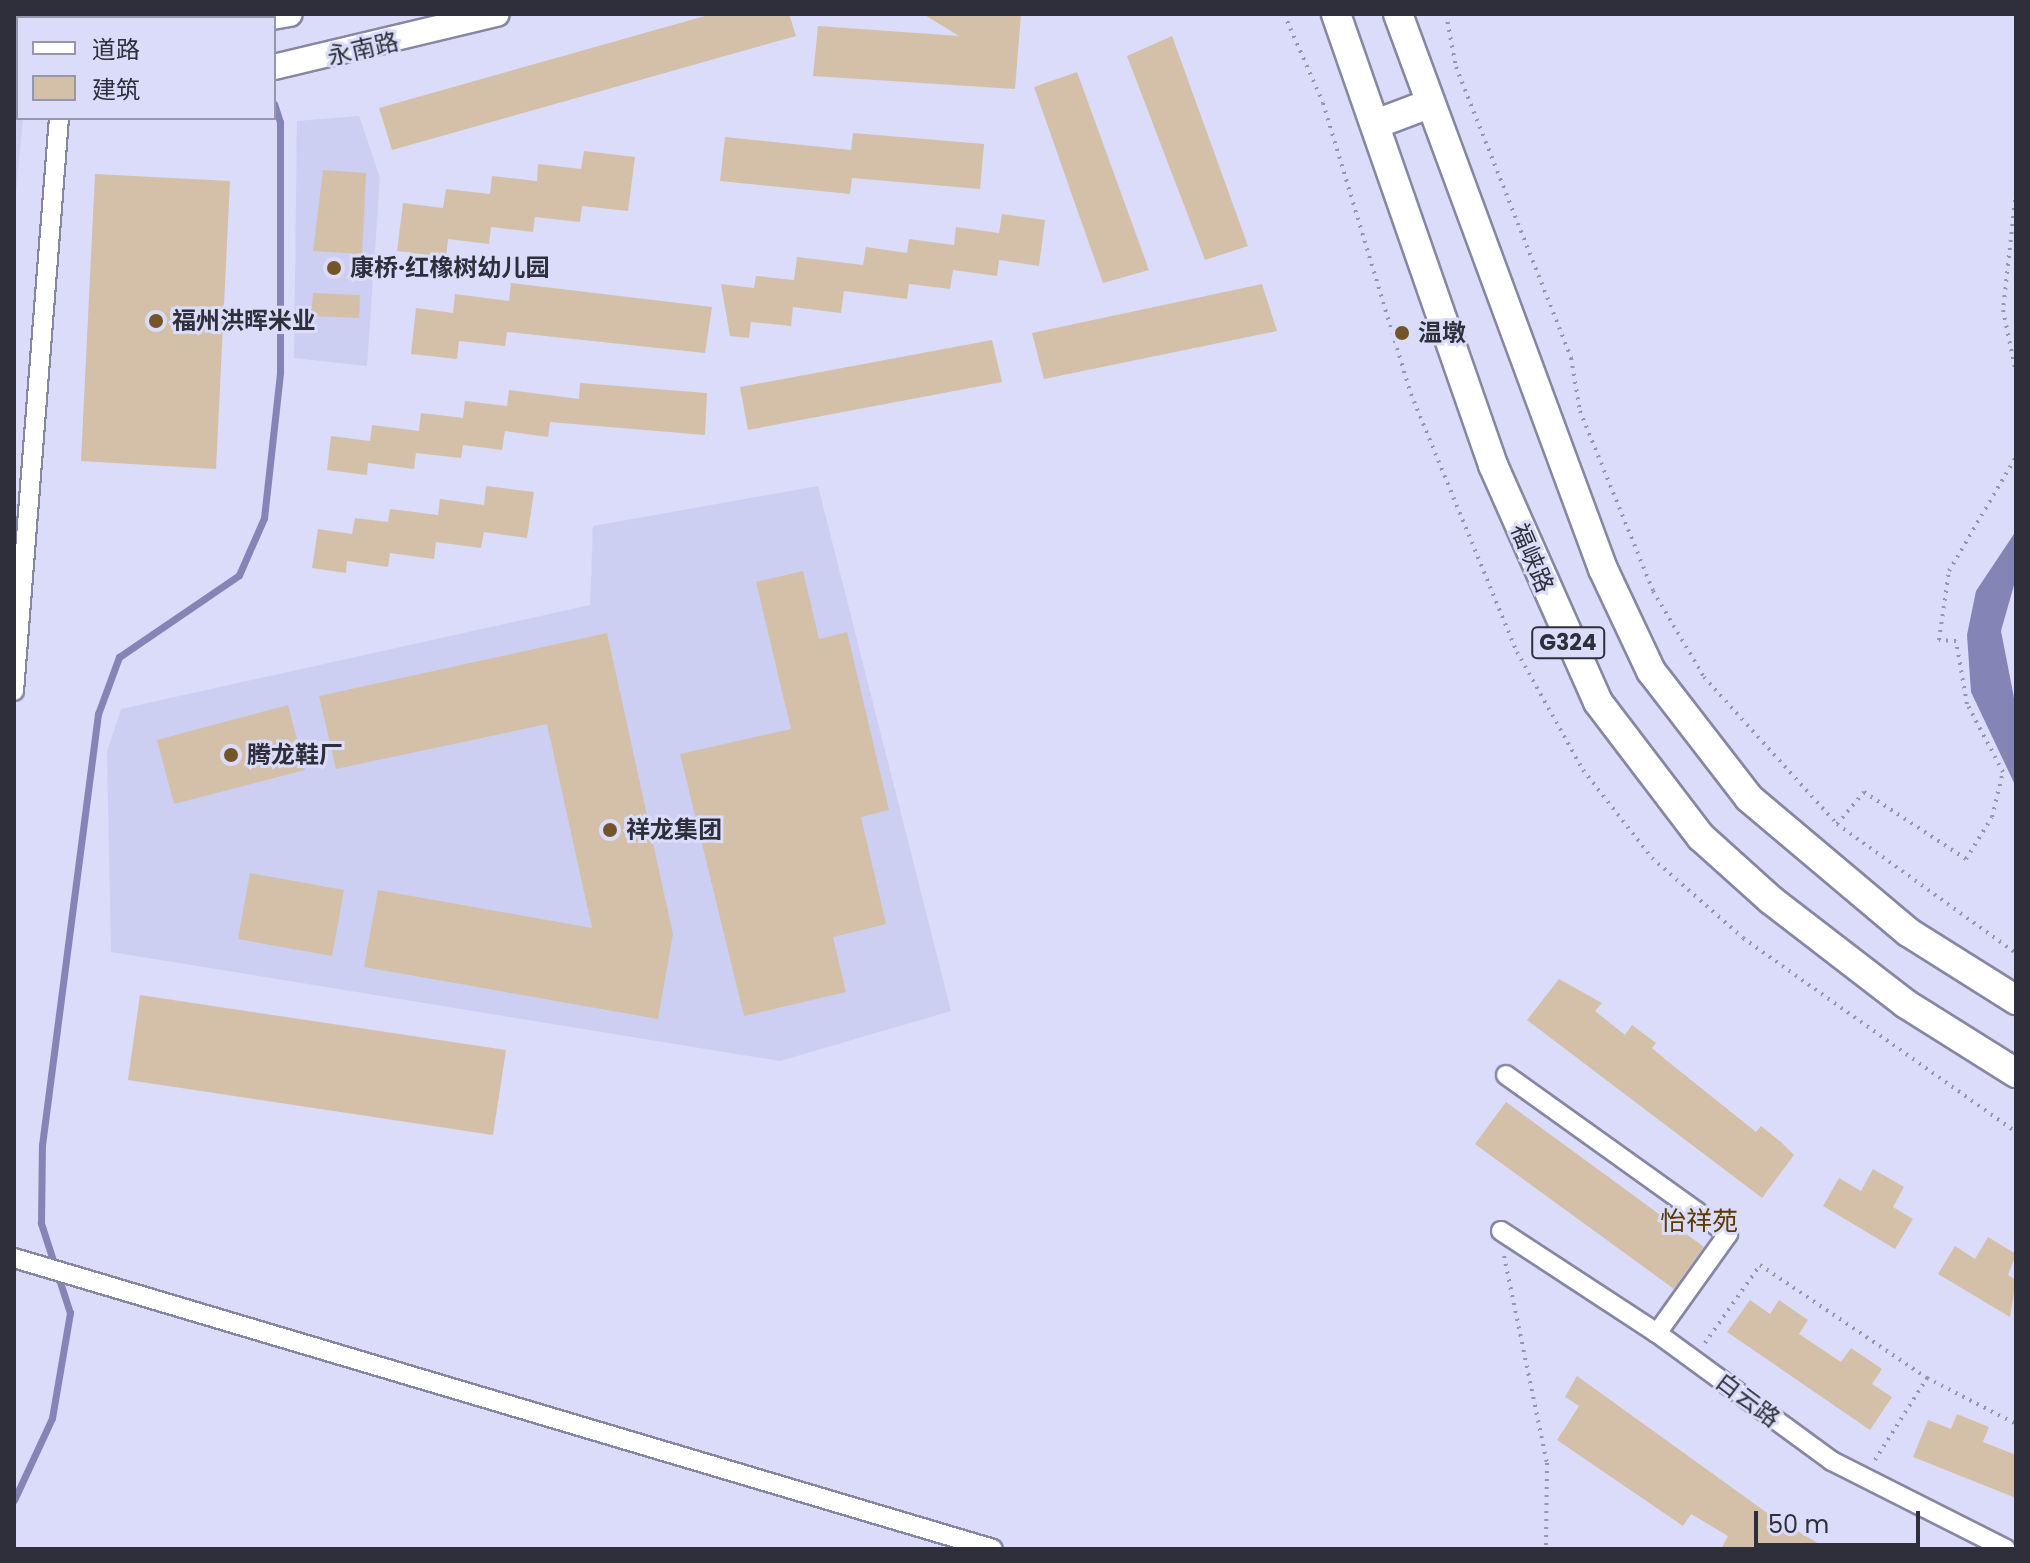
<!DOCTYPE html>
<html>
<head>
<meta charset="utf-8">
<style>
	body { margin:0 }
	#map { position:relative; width:2030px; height:1563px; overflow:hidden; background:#dadcf9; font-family:Poppins,"Noto Sans SC",sans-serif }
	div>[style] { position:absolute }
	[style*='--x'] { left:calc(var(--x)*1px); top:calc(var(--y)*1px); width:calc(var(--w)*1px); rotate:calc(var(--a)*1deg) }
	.built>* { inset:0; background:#cccff2 }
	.water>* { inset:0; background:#8485b6 }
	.stream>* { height:7px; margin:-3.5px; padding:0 3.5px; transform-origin:3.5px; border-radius:3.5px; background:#8485b6 }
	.building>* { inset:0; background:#d4c0a8 }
	.path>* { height:4px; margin-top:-2px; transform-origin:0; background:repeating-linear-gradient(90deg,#9596ac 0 2px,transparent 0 8px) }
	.roads { filter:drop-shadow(2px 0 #8687a2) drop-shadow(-2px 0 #8687a2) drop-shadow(0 2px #8687a2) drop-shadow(0 -2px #8687a2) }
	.minor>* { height:18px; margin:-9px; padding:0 9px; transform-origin:9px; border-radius:9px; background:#fff }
	.tertiary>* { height:22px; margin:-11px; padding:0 11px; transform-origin:11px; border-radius:11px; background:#fff }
	.secondary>* { height:24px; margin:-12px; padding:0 12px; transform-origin:12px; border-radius:12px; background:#fff }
	.trunk>* { height:28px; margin:-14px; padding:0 14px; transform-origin:14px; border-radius:14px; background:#fff }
	.dots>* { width:22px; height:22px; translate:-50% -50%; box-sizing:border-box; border:4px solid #dadcf9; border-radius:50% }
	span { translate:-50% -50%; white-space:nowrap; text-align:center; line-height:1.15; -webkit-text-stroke:6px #dadcf9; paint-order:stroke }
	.shield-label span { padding:2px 6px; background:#dadcf9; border:2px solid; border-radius:6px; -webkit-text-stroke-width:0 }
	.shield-label { font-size:22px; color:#2e2f3a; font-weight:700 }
	.street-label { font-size:24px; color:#2e2f3a }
	.poi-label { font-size:24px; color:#2e2f3a; font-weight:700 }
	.left { translate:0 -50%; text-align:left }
	.neighbourhood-label { font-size:26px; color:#5b3a01 }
	.frame { position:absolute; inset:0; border:16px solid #2e2f3a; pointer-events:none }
	.legend { position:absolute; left:16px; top:16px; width:260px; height:104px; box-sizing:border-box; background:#dadcf9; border:2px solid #9597ad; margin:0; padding:10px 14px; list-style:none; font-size:24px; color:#2e2f3a }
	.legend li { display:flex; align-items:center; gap:16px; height:40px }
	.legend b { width:40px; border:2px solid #9597ad }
	.scale { position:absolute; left:1754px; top:1511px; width:166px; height:36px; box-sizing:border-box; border:4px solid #2e2f3a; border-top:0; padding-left:10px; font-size:24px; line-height:28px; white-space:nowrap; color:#2e2f3a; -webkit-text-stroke:6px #dadcf9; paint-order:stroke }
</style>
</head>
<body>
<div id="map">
	<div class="built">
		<div style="clip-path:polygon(359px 116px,380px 178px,367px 366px,294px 358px,297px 121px)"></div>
		<div style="clip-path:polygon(14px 117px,23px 119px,14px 215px)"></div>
		<div style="clip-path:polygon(818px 486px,951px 1011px,780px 1061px,111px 952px,107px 752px,121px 709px,590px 605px,593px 526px)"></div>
	</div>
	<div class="water">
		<div style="clip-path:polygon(2016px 531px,2016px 578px,2001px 631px,2016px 708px,2016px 787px,1971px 692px,1967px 635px,1976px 591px)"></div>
	</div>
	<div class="stream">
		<div style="--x:242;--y:14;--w:4;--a:76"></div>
		<div style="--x:14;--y:1500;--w:90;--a:-65.1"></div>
		<div style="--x:52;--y:1418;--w:107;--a:-80.3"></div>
		<div style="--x:70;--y:1313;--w:95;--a:-107.9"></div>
		<div style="--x:41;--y:1223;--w:78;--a:-89.3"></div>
		<div style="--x:42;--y:1145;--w:435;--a:-82.6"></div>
		<div style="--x:98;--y:714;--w:61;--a:-69.8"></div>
		<div style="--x:119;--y:657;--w:145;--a:-34.3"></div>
		<div style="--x:239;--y:575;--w:62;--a:-66.3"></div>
		<div style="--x:264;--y:518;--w:147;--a:-83.7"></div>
		<div style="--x:280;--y:372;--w:250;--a:-90"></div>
		<div style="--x:280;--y:122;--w:19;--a:-108"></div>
	</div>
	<div class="building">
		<div style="clip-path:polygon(712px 14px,789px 14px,796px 36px,392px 150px,379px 108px)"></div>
		<div style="clip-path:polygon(923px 14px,1021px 14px,1015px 89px,813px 76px,818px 26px,959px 36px)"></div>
		<div style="clip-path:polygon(1172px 36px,1248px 246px,1205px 260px,1127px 56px)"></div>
		<div style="clip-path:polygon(1077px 72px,1149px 270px,1103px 283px,1034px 87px)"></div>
		<div style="clip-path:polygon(853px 133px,984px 144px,980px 189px,852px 178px,850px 194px,720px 181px,725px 137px,851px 150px)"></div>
		<div style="clip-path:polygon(584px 151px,635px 157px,628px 211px,582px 206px,580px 222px,535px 217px,533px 232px,491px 227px,489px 244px,448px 239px,446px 257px,397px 251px,403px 203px,443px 208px,446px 189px,490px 194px,492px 176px,537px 181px,538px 164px,581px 169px)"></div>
		<div style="clip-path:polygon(323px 170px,366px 173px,362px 254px,313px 251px)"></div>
		<div style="clip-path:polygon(95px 174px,230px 181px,216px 469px,81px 461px)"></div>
		<div style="clip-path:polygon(1002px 214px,1045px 220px,1039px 266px,999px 260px,997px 276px,953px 270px,950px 289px,909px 284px,907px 299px,844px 291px,841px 313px,793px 307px,791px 326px,751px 322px,749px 338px,730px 336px,721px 284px,754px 288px,756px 276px,794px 280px,797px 257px,863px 265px,866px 247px,907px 253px,909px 239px,954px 245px,956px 227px,999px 233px)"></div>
		<div style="clip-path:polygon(511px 283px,712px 307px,705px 353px,507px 332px,505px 346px,459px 341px,457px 359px,411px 354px,416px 308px,453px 313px,455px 294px,509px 301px)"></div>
		<div style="clip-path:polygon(1262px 284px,1277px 331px,1044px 379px,1032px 333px)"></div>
		<div style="clip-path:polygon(313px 293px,360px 295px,359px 318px,311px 316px)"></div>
		<div style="clip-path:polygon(992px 340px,1002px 382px,748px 430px,740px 387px)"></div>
		<div style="clip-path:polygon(580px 383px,707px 393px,705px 435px,550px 422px,548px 437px,505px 431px,502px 450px,463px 445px,461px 458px,416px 453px,414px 469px,368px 463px,367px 475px,327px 470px,331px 436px,370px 441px,372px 425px,419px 431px,421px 413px,463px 418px,465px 401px,507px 406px,509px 390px,579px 399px)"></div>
		<div style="clip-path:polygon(486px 486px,534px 492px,527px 538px,484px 532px,481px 548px,436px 542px,434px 559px,390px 553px,388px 567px,347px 561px,346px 573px,312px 568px,318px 529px,352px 534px,355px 518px,388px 522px,390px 509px,438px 515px,440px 499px,484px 505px)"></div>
		<div style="clip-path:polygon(803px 571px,819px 639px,847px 632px,889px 810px,861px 817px,886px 924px,833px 937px,846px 992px,744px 1016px,680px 754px,791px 729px,756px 582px)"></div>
		<div style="clip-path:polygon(607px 633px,673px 934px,658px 1019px,364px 967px,378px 890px,592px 928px,547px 724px,336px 769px,319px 696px)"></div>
		<div style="clip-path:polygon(288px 705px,305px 770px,174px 804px,157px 740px)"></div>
		<div style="clip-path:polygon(250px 873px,344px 890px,332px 956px,238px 939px)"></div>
		<div style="clip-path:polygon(1559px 979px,1602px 1003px,1595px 1011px,1625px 1035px,1632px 1025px,1656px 1043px,1652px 1048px,1666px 1060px,1756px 1132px,1761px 1126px,1781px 1142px,1794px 1155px,1762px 1198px,1527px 1020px)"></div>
		<div style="clip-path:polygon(140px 995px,506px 1050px,493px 1135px,128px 1080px)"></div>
		<div style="clip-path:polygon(1506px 1102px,1704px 1247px,1674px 1289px,1475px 1144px)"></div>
		<div style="clip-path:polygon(1873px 1169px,1904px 1187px,1893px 1207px,1913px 1219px,1895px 1249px,1823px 1206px,1839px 1178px,1861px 1191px)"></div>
		<div style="clip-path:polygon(1988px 1237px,2016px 1254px,2008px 1275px,2016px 1280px,2010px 1317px,1938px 1274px,1955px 1246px,1975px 1259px)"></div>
		<div style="clip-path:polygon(1750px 1300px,1770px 1314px,1779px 1300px,1808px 1320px,1799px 1334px,1841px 1362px,1851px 1348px,1882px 1369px,1872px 1384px,1892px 1397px,1870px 1430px,1727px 1332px)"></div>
		<div style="clip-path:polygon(1577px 1376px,1770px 1515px,1828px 1549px,1721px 1549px,1728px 1536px,1691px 1514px,1683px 1526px,1557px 1440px,1579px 1406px,1565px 1397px)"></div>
		<div style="clip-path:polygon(1957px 1414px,1989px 1427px,1983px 1442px,2016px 1455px,2016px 1498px,1913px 1457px,1928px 1420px,1951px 1429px)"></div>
	</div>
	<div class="path">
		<div style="--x:1284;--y:14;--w:97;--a:66.3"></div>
		<div style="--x:1323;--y:103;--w:304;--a:73.2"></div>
		<div style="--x:1411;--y:394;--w:279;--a:67.7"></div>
		<div style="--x:1517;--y:652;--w:135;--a:60.8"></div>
		<div style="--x:1583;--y:770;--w:112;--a:51.9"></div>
		<div style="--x:1652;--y:858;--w:121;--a:41.3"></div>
		<div style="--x:1743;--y:938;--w:335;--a:35.4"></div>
		<div style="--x:1446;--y:14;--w:54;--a:79.3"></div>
		<div style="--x:1456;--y:67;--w:313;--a:68.4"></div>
		<div style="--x:1571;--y:358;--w:54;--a:80.4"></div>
		<div style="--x:1580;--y:411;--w:194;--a:67.9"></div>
		<div style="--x:1653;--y:591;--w:100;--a:59.3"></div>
		<div style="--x:1704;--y:677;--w:198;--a:47.9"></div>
		<div style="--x:1837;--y:824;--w:221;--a:35.8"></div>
		<div style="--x:2016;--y:192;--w:119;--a:96.3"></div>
		<div style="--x:2003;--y:310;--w:64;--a:78.3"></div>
		<div style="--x:1837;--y:824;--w:42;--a:-49.8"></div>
		<div style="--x:1864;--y:792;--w:122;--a:33.3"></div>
		<div style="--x:1966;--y:859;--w:49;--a:-58.2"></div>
		<div style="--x:1992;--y:817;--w:46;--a:-76.3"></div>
		<div style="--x:2003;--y:772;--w:77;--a:-117.9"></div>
		<div style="--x:1967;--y:704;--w:64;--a:-99.9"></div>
		<div style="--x:1956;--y:641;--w:17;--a:-177"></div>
		<div style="--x:1939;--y:640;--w:70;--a:-81.8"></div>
		<div style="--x:1949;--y:571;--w:132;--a:-59.6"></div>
		<div style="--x:1504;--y:1256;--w:211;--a:78.3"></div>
		<div style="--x:1547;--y:1463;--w:86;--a:90.7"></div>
		<div style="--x:1705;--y:1343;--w:95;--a:-54.8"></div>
		<div style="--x:1760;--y:1265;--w:202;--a:34.1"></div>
		<div style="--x:1875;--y:1460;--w:97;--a:-57.6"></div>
		<div style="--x:1927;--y:1378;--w:100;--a:27.3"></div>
	</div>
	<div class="roads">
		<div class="minor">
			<div style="--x:14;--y:691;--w:575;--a:-85.51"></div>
			<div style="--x:1506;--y:1075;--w:273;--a:35.6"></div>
			<div style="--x:1728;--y:1234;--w:122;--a:125.6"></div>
			<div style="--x:1501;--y:1231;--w:186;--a:33.2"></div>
			<div style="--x:1657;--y:1333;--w:217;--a:36.2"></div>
			<div style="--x:1832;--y:1461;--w:195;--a:26.8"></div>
			<div style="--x:14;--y:1258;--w:1021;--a:16.55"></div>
		</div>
		<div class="tertiary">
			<div style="--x:64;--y:18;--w:4;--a:-90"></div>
		</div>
		<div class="secondary">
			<div style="--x:267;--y:18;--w:23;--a:-10"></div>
			<div style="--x:14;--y:33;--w:4;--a:0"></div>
			<div style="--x:274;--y:67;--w:229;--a:-13.4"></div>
			<div style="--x:14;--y:81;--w:4;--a:14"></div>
		</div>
		<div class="trunk">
			<div style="--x:1336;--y:14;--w:478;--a:70.8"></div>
			<div style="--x:1493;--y:465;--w:259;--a:66.1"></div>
			<div style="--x:1598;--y:702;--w:170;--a:52.7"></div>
			<div style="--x:1701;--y:837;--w:94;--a:42"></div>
			<div style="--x:1771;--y:900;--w:170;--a:37.6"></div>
			<div style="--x:1906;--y:1004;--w:130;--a:32.1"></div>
			<div style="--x:1398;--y:14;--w:592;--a:69.73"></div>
			<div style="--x:1603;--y:569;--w:113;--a:64.8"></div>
			<div style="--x:1651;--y:671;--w:160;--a:52.3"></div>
			<div style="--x:1749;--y:798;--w:208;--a:40.1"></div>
			<div style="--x:1908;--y:932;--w:128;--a:32.2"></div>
			<div style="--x:1376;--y:124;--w:57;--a:-20.7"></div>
		</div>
	</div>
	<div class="dots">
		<div style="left:334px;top:268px;background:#74552a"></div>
		<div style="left:156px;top:321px;background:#74552a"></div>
		<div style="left:1402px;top:333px;background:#74552a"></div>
		<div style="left:231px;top:755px;background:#74552a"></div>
		<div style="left:610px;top:830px;background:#74552a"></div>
	</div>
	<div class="shield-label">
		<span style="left:1568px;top:643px">G324</span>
	</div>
	<div class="street-label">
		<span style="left:363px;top:49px;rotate:-13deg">永南路</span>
		<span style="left:1532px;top:558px;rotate:67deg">福峡路</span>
		<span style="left:1748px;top:1400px;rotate:37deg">白云路</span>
	</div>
	<div class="poi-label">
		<span class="left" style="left:350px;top:268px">康桥·红橡树幼儿园</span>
		<span class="left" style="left:172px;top:321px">福州洪晖米业</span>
		<span class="left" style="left:1418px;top:333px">温墩</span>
		<span class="left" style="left:247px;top:755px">腾龙鞋厂</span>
		<span class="left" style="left:626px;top:830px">祥龙集团</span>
	</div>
	<div class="neighbourhood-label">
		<span style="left:1699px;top:1222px">怡祥苑</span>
	</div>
	<div class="frame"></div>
	<ul class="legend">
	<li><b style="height:10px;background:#fff"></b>道路</li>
	<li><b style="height:22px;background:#d4c0a8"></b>建筑</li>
	</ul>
	<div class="scale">50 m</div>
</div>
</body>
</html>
